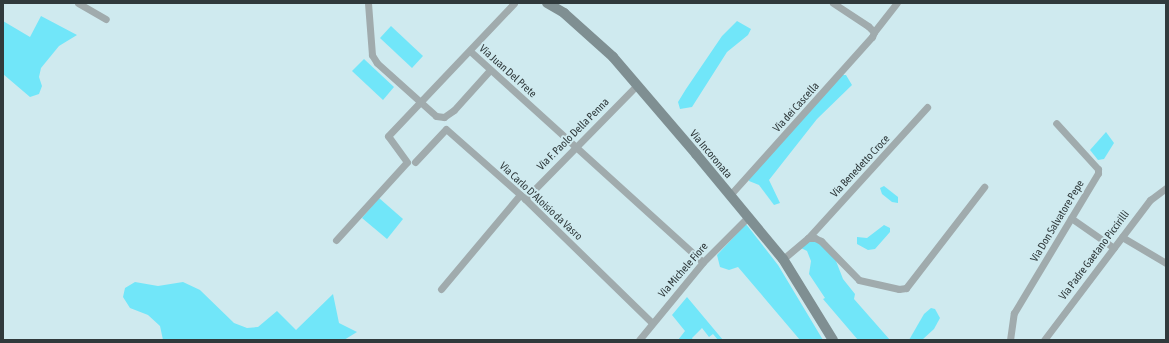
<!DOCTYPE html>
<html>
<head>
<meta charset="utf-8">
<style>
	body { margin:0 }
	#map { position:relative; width:1169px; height:343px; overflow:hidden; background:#cfeaef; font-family:"Asap Condensed",sans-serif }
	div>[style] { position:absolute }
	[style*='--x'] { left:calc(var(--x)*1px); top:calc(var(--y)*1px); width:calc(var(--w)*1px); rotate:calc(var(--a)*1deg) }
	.green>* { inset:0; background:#71e6f9 }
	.street>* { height:7px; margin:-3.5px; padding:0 3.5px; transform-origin:3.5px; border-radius:3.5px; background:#a0abad }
	.secondary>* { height:10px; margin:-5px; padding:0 5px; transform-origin:5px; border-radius:5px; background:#7f8f92 }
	span { translate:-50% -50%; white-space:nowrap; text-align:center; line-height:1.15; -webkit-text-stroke:4px #cfeaef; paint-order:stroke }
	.street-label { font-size:11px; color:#303a3c }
	.frame { position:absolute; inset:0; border:4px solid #303a3c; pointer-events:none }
</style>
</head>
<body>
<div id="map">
	<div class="green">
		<div style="clip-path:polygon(41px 16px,77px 35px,59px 46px,41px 68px,39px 77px,42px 86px,39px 94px,30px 97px,3px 74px,3px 21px,30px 37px)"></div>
		<div style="clip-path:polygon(737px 21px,751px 29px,748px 35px,727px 52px,692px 107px,680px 109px,678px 102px,686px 89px,722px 36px)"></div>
		<div style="clip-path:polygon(391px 26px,423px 56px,412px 68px,380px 38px)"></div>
		<div style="clip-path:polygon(364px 59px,394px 87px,383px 100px,352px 71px)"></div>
		<div style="clip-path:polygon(842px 75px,846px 75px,852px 85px,817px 119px,769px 180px,780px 203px,774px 205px,759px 185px,749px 181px,749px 177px)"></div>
		<div style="clip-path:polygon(1106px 132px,1114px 143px,1104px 159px,1098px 160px,1090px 150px)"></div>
		<div style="clip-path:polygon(884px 186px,898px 197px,898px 203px,892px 202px,882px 194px,880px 188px)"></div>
		<div style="clip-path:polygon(379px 198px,403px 219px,387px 239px,362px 218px)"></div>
		<div style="clip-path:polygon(746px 224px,778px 265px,823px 340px,800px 340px,738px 267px,729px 270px,720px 267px,717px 255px)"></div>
		<div style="clip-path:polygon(884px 225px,890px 228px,890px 232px,875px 249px,868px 250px,857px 244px,857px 237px,867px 238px)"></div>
		<div style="clip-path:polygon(812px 239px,826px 249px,836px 261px,843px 279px,855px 294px,854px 299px,890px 340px,858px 340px,823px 299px,825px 298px,809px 274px,811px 261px,807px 251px,801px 248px)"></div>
		<div style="clip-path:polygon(135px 282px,158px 286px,183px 282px,200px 290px,234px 323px,247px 328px,258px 327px,277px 311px,296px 330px,333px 294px,339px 323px,357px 332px,344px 340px,163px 340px,160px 326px,148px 315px,130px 308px,123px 297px,125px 288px)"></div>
		<div style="clip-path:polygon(687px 297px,723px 340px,718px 340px,713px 334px,709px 337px,702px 328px,692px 338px,693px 340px,678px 340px,685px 331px,672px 315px)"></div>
		<div style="clip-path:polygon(931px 308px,935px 309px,940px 318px,934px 329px,922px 340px,909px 340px,924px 314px)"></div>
	</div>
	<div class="street">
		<div style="--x:78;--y:3;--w:32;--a:30"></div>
		<div style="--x:368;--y:3;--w:52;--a:85.6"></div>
		<div style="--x:372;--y:55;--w:9;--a:58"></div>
		<div style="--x:377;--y:63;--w:79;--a:41.9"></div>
		<div style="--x:436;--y:116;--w:8;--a:7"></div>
		<div style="--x:444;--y:117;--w:12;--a:-35"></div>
		<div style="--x:454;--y:110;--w:54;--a:-48"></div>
		<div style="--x:874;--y:32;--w:37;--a:-52"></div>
		<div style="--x:470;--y:51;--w:314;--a:42.2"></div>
		<div style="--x:415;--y:162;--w:45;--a:-46.8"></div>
		<div style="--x:446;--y:129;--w:106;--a:41.5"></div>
		<div style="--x:525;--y:199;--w:177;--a:44.3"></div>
		<div style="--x:730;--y:195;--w:212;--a:-48.1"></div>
		<div style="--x:872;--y:37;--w:5;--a:-68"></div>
		<div style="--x:874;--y:32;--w:8;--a:-135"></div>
		<div style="--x:868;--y:26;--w:42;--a:-146.7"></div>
		<div style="--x:525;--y:199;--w:160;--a:-45.5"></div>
		<div style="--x:1071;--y:218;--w:52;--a:34.9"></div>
		<div style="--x:1122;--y:237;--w:51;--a:30.6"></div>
		<div style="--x:808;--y:238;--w:177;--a:-47.7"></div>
		<div style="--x:336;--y:240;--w:105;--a:-47.7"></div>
		<div style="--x:407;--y:162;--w:32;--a:-126"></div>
		<div style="--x:388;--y:136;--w:183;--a:-46.5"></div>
		<div style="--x:783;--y:259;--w:33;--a:-40"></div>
		<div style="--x:808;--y:238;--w:7;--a:0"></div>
		<div style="--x:815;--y:238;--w:7;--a:27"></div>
		<div style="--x:821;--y:241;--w:54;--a:45.7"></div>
		<div style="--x:859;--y:280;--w:41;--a:12.7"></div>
		<div style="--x:899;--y:289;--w:7;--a:-8"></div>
		<div style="--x:906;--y:288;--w:128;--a:-52.3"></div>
		<div style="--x:441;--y:289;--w:123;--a:-50"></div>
		<div style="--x:639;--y:340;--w:101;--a:-50.6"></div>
		<div style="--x:703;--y:262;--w:64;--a:-45"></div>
		<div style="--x:1010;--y:340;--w:27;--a:-82"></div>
		<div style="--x:1014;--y:313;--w:163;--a:-59"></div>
		<div style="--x:1098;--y:173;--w:4;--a:-90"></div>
		<div style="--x:1098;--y:169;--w:62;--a:-132.4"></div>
		<div style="--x:1044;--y:340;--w:176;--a:-52.9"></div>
		<div style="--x:1150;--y:200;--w:20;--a:-37"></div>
	</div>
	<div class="secondary">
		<div style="--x:547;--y:3;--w:20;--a:30"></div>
		<div style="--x:564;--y:13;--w:66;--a:41.9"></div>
		<div style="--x:613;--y:57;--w:128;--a:49.4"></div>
		<div style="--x:696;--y:154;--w:136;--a:50.4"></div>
		<div style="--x:783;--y:259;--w:95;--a:58.3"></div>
	</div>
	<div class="street-label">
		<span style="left:508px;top:71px;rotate:42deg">Via Juan Del Prete</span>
		<span style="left:796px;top:107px;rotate:-48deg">Via dei Cascella</span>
		<span style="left:573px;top:134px;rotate:-45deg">Via F. Paolo Della Penna</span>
		<span style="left:711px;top:154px;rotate:50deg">Via Incoronata</span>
		<span style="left:860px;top:166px;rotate:-47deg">Via Benedetto Croce</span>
		<span style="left:541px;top:201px;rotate:43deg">Via Carlo D'Aloisio da Vasro</span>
		<span style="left:1057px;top:221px;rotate:-59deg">Via Don Salvatore Pepe</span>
		<span style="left:1094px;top:255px;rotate:-53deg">Via Padre Gaetano Piccirilli</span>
		<span style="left:683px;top:270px;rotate:-49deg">Via Michele Fiore</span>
	</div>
	<div class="frame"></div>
</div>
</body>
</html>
